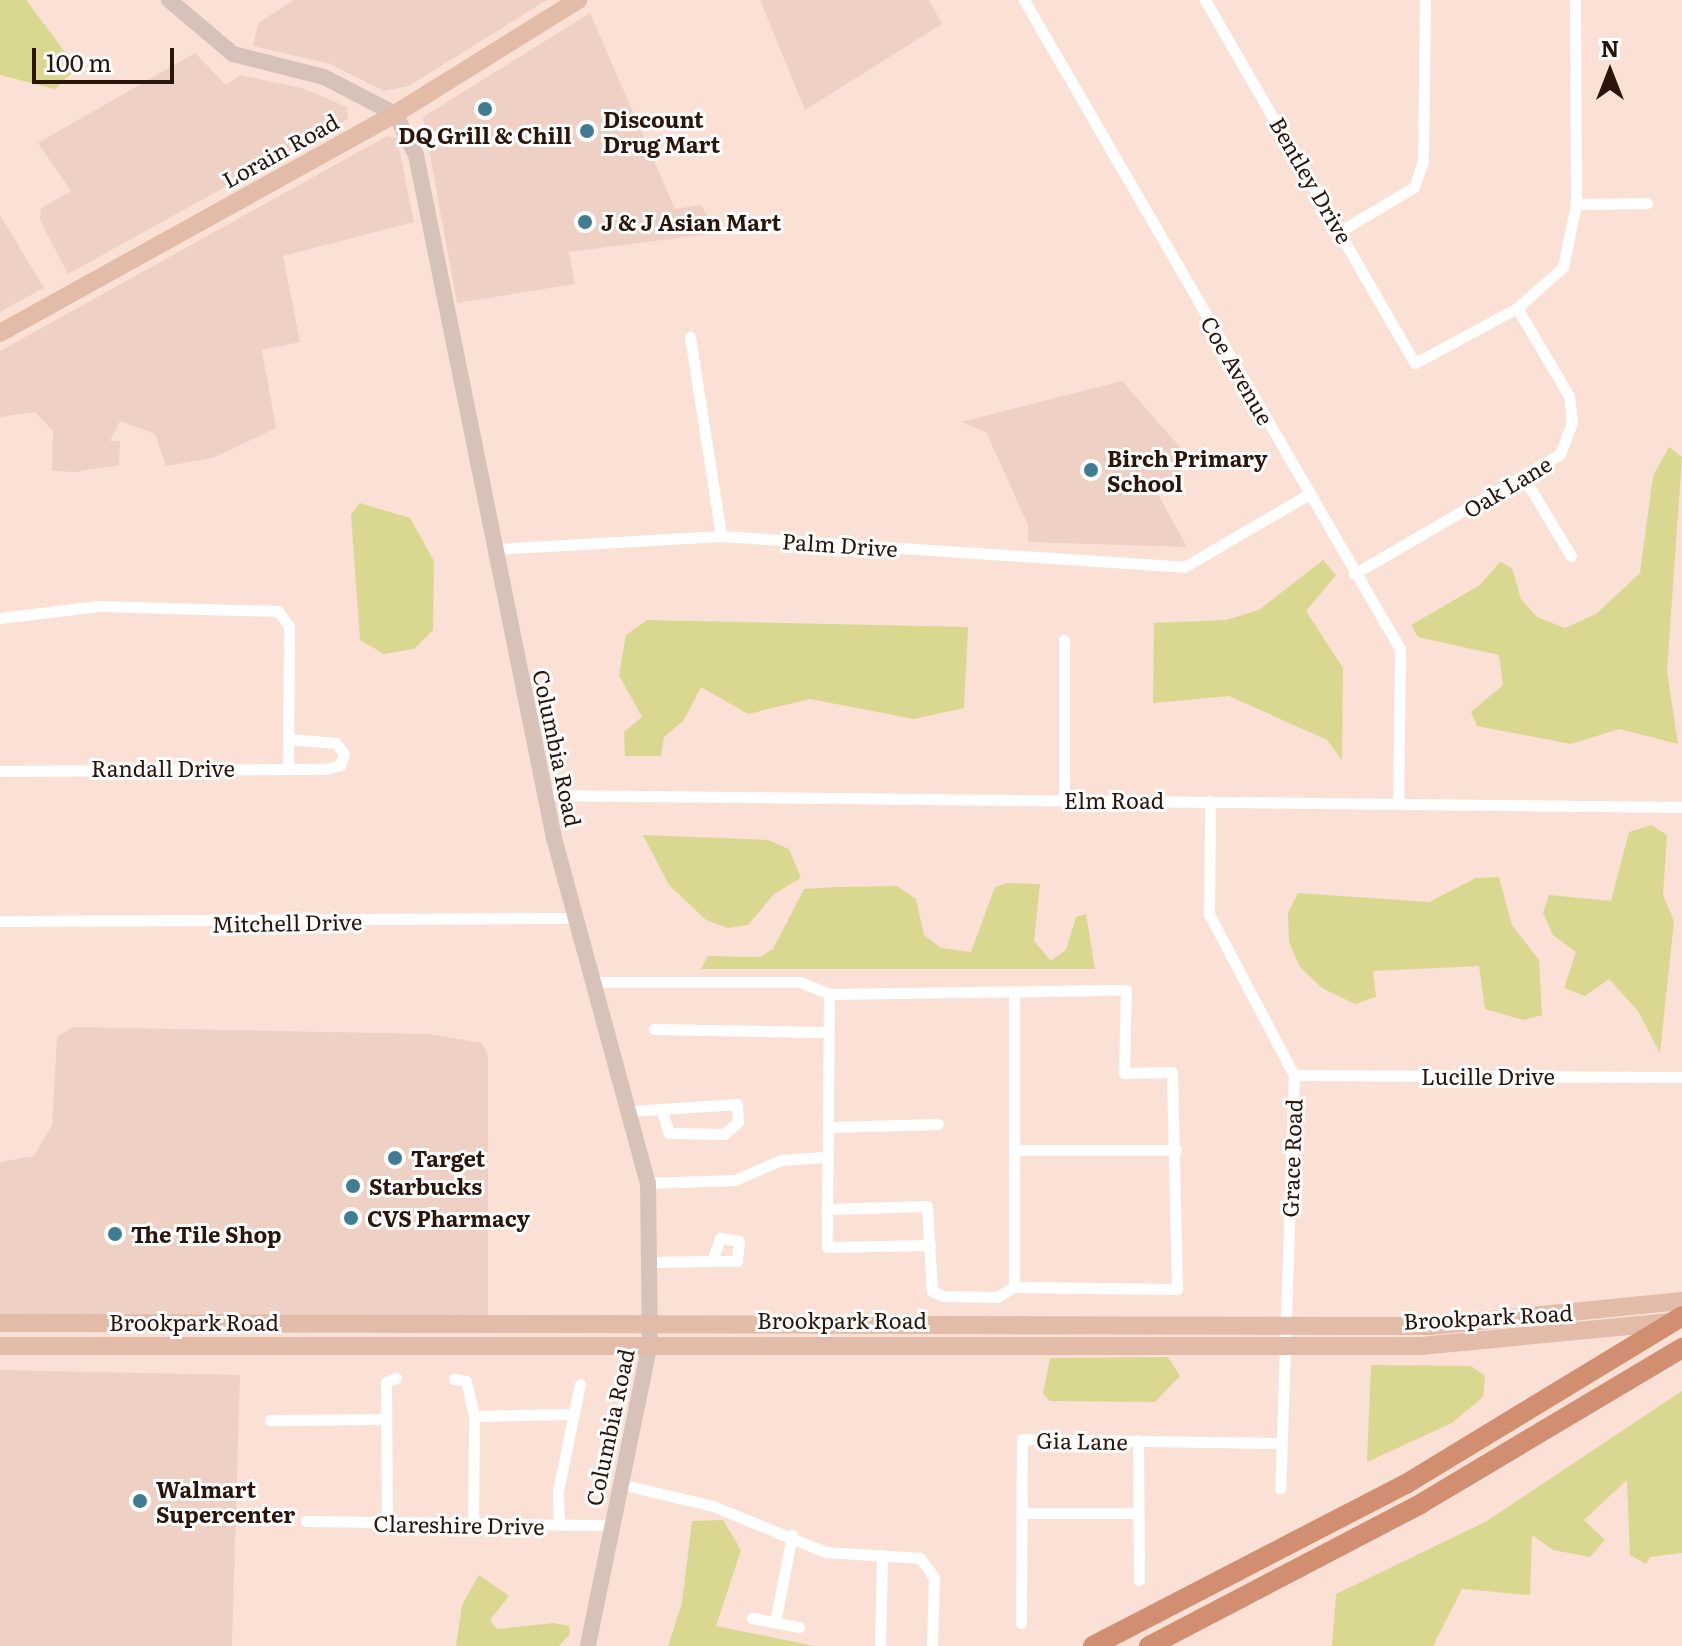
<!DOCTYPE html>
<html>
<head>
<meta charset="utf-8">
<style>
	body { margin:0 }
	#map { position:relative; width:1682px; height:1646px; overflow:hidden; background:#fbe1d5; font-family:Literata,serif }
	div>[style] { position:absolute }
	[style*='--x'] { left:calc(var(--x)*1px); top:calc(var(--y)*1px); width:calc(var(--w)*1px); rotate:calc(var(--a)*1deg) }
	.built>* { inset:0; background:#eed1c4 }
	.green>* { inset:0; background:#dad791 }
	.street>* { height:11px; margin:-5.5px; padding:0 5.5px; transform-origin:5.5px; border-radius:5.5px; background:#fff }
	.secondary>* { height:16px; margin:-8px; padding:0 8px; transform-origin:8px; border-radius:8px; background:#d6c2b9 }
	.primary>* { height:18px; margin:-9px; padding:0 9px; transform-origin:9px; border-radius:9px; background:#e3bba9 }
	.highway>* { height:20px; margin:-10px; padding:0 10px; transform-origin:10px; border-radius:10px; background:#d18e70 }
	.dots>* { width:22px; height:22px; translate:-50% -50%; box-sizing:border-box; border:4px solid #fff; border-radius:50% }
	span { translate:-50% -50%; white-space:nowrap; text-align:center; line-height:1.15; -webkit-text-stroke:6px #fff; paint-order:stroke }
	.poi-label { font-size:22px; color:#2b140a; font-weight:700 }
	.left { translate:0 -50%; text-align:left }
	.street-label { font-size:22px; color:#2b140a }
	.north { position:absolute; left:1570px; top:32px; width:80px; height:80px; -webkit-text-stroke:6px #fff; paint-order:stroke; rotate:0deg; font-size:22px; font-weight:700; line-height:32px; text-align:center; color:#2b140a }
	.north::after { content:''; display:block; margin:auto; width:28px; height:36px; background:#2b140a; clip-path:polygon(50% 0,100% 100%,50% 72%,0 100%) }
	.scale { position:absolute; left:32px; top:48px; width:142px; height:36px; box-sizing:border-box; border:4px solid #2b140a; border-top:0; padding-left:10px; font-size:24px; line-height:28px; white-space:nowrap; color:#2b140a; -webkit-text-stroke:6px #fff; paint-order:stroke }
</style>
</head>
<body>
<div id="map">
	<div class="built">
		<div style="clip-path:polygon(294px 0,547px 0,409px 86px,384px 91px,330px 64px,253px 46px,258px 23px)"></div>
		<div style="clip-path:polygon(760px 0,929px 0,942px 24px,805px 110px)"></div>
		<div style="clip-path:polygon(590px 13px,675px 209px,701px 205px,717px 233px,569px 252px,575px 284px,457px 303px,423px 117px)"></div>
		<div style="clip-path:polygon(195px 53px,226px 85px,240px 75px,302px 88px,347px 107px,348px 119px,68px 274px,40px 220px,41px 208px,71px 191px,38px 143px)"></div>
		<div style="clip-path:polygon(387px 136px,397px 138px,414px 222px,283px 256px,300px 342px,262px 350px,276px 428px,213px 458px,166px 466px,155px 434px,120px 421px,110px 441px,120px 441px,119px 465px,75px 472px,52px 471px,53px 431px,35px 412px,0 417px,0 351px)"></div>
		<div style="clip-path:polygon(0 215px,44px 288px,0 312px)"></div>
		<div style="clip-path:polygon(1122px 381px,1194px 463px,1154px 487px,1187px 547px,1028px 542px,1028px 525px,986px 432px,961px 422px)"></div>
		<div style="clip-path:polygon(74px 1027px,429px 1034px,482px 1043px,488px 1055px,488px 1317px,0 1316px,0 1162px,34px 1156px,52px 1125px,57px 1037px)"></div>
		<div style="clip-path:polygon(0 1370px,240px 1375px,232px 1646px,0 1646px)"></div>
	</div>
	<div class="green">
		<div style="clip-path:polygon(0 0,26px 0,77px 68px,55px 89px,0 75px)"></div>
		<div style="clip-path:polygon(1669px 447px,1682px 457px,1667px 671px,1678px 744px,1619px 729px,1571px 744px,1477px 726px,1471px 712px,1503px 685px,1499px 655px,1418px 637px,1411px 625px,1480px 585px,1500px 562px,1512px 568px,1521px 599px,1537px 617px,1565px 628px,1596px 614px,1640px 573px,1653px 476px)"></div>
		<div style="clip-path:polygon(360px 503px,410px 518px,434px 561px,433px 630px,414px 649px,384px 654px,360px 640px,351px 515px)"></div>
		<div style="clip-path:polygon(1323px 560px,1336px 575px,1306px 611px,1343px 668px,1342px 760px,1327px 740px,1229px 696px,1153px 703px,1154px 623px,1226px 620px,1259px 610px)"></div>
		<div style="clip-path:polygon(647px 620px,968px 627px,964px 708px,914px 719px,810px 699px,748px 714px,701px 687px,684px 720px,664px 737px,661px 756px,625px 756px,624px 732px,642px 717px,619px 675px,626px 635px)"></div>
		<div style="clip-path:polygon(1651px 825px,1667px 835px,1663px 895px,1674px 921px,1660px 1053px,1638px 1011px,1609px 979px,1585px 996px,1564px 988px,1576px 952px,1553px 935px,1543px 913px,1549px 895px,1611px 901px,1629px 832px)"></div>
		<div style="clip-path:polygon(643px 835px,768px 840px,789px 849px,801px 878px,774px 894px,748px 925px,728px 928px,706px 920px,669px 885px)"></div>
		<div style="clip-path:polygon(1499px 877px,1512px 925px,1539px 960px,1542px 1015px,1523px 1020px,1485px 1009px,1479px 966px,1373px 971px,1376px 997px,1355px 1004px,1322px 988px,1300px 967px,1289px 942px,1288px 913px,1298px 893px,1429px 902px,1476px 878px)"></div>
		<div style="clip-path:polygon(1008px 883px,1040px 884px,1034px 941px,1051px 961px,1066px 950px,1076px 917px,1086px 914px,1095px 969px,701px 969px,708px 956px,760px 957px,773px 949px,804px 889px,838px 887px,897px 886px,916px 899px,924px 935px,941px 948px,971px 952px,995px 887px)"></div>
		<div style="clip-path:polygon(1168px 1357px,1180px 1376px,1155px 1402px,1050px 1401px,1043px 1394px,1050px 1358px)"></div>
		<div style="clip-path:polygon(1371px 1365px,1471px 1366px,1485px 1376px,1483px 1397px,1452px 1423px,1367px 1462px)"></div>
		<div style="clip-path:polygon(1682px 1391px,1682px 1553px,1650px 1557px,1646px 1564px,1630px 1555px,1627px 1480px,1584px 1520px,1605px 1540px,1590px 1557px,1553px 1550px,1532px 1535px,1530px 1595px,1462px 1589px,1433px 1646px,1332px 1646px,1336px 1594px,1487px 1521px)"></div>
		<div style="clip-path:polygon(723px 1520px,741px 1550px,716px 1626px,815px 1646px,668px 1646px,682px 1603px,692px 1521px)"></div>
		<div style="clip-path:polygon(479px 1575px,509px 1596px,490px 1620px,497px 1629px,554px 1623px,569px 1626px,570px 1634px,559px 1646px,456px 1646px,462px 1605px)"></div>
	</div>
	<div class="street">
		<div style="--x:1024;--y:0;--w:750;--a:59.91"></div>
		<div style="--x:1400;--y:649;--w:153;--a:90.7"></div>
		<div style="--x:1205;--y:0;--w:419;--a:60"></div>
		<div style="--x:1415;--y:363;--w:116;--a:-28.3"></div>
		<div style="--x:1517;--y:308;--w:62;--a:-41.7"></div>
		<div style="--x:1563;--y:267;--w:64;--a:-78.3"></div>
		<div style="--x:1576;--y:204;--w:204;--a:-90.3"></div>
		<div style="--x:1576;--y:204;--w:71;--a:-0.8"></div>
		<div style="--x:1342;--y:230;--w:84;--a:-30.8"></div>
		<div style="--x:1414;--y:187;--w:28;--a:-71"></div>
		<div style="--x:1423;--y:161;--w:161;--a:-89.3"></div>
		<div style="--x:690;--y:337;--w:201;--a:81.1"></div>
		<div style="--x:1524;--y:478;--w:91;--a:58.9"></div>
		<div style="--x:495;--y:549;--w:226;--a:-3.3"></div>
		<div style="--x:721;--y:536;--w:464;--a:3.8"></div>
		<div style="--x:1184;--y:567;--w:145;--a:-30.3"></div>
		<div style="--x:1354;--y:574;--w:238;--a:-30.2"></div>
		<div style="--x:1560;--y:454;--w:33;--a:-69"></div>
		<div style="--x:1572;--y:423;--w:27;--a:-96"></div>
		<div style="--x:1569;--y:396;--w:102;--a:-120.6"></div>
		<div style="--x:0;--y:618;--w:99;--a:-7"></div>
		<div style="--x:98;--y:606;--w:180;--a:1.6"></div>
		<div style="--x:278;--y:611;--w:19;--a:54"></div>
		<div style="--x:289;--y:626;--w:143;--a:90.4"></div>
		<div style="--x:1064;--y:640;--w:160;--a:90"></div>
		<div style="--x:0;--y:771;--w:326;--a:-0.4"></div>
		<div style="--x:326;--y:769;--w:15;--a:-16"></div>
		<div style="--x:340;--y:765;--w:12;--a:-70"></div>
		<div style="--x:344;--y:754;--w:14;--a:-126"></div>
		<div style="--x:336;--y:743;--w:47;--a:-175.1"></div>
		<div style="--x:545;--y:795;--w:1137;--a:0.6"></div>
		<div style="--x:1210;--y:801;--w:113;--a:90.5"></div>
		<div style="--x:1209;--y:914;--w:182;--a:62.2"></div>
		<div style="--x:1294;--y:1075;--w:414;--a:91.9"></div>
		<div style="--x:0;--y:921;--w:573;--a:-0.3"></div>
		<div style="--x:590;--y:982;--w:210;--a:0"></div>
		<div style="--x:800;--y:982;--w:31;--a:22"></div>
		<div style="--x:829;--y:994;--w:297;--a:-0.8"></div>
		<div style="--x:1126;--y:990;--w:83;--a:91.4"></div>
		<div style="--x:1124;--y:1073;--w:48;--a:-1.2"></div>
		<div style="--x:1172;--y:1072;--w:217;--a:88.7"></div>
		<div style="--x:1177;--y:1289;--w:163;--a:-179.3"></div>
		<div style="--x:1014;--y:1287;--w:20;--a:150"></div>
		<div style="--x:997;--y:1297;--w:54;--a:-178.9"></div>
		<div style="--x:943;--y:1296;--w:12;--a:-156"></div>
		<div style="--x:932;--y:1291;--w:85;--a:-93.4"></div>
		<div style="--x:927;--y:1206;--w:101;--a:178.3"></div>
		<div style="--x:1014;--y:993;--w:294;--a:90"></div>
		<div style="--x:829;--y:994;--w:253;--a:90.5"></div>
		<div style="--x:827;--y:1247;--w:103;--a:-1.1"></div>
		<div style="--x:654;--y:1029;--w:172;--a:1"></div>
		<div style="--x:1294;--y:1075;--w:388;--a:0.3"></div>
		<div style="--x:632;--y:1111;--w:105;--a:-3.8"></div>
		<div style="--x:737;--y:1104;--w:18;--a:87"></div>
		<div style="--x:738;--y:1122;--w:18;--a:139"></div>
		<div style="--x:724;--y:1134;--w:55;--a:-179"></div>
		<div style="--x:669;--y:1133;--w:23;--a:-108"></div>
		<div style="--x:829;--y:1127;--w:109;--a:-1.6"></div>
		<div style="--x:1015;--y:1150;--w:161;--a:0"></div>
		<div style="--x:648;--y:1183;--w:87;--a:-2"></div>
		<div style="--x:735;--y:1180;--w:50;--a:-23.5"></div>
		<div style="--x:781;--y:1160;--w:43;--a:-4"></div>
		<div style="--x:650;--y:1262;--w:62;--a:-0.9"></div>
		<div style="--x:712;--y:1261;--w:25;--a:0"></div>
		<div style="--x:737;--y:1261;--w:20;--a:-84"></div>
		<div style="--x:739;--y:1241;--w:19;--a:-171"></div>
		<div style="--x:720;--y:1238;--w:24;--a:109"></div>
		<div style="--x:454;--y:1379;--w:12;--a:9"></div>
		<div style="--x:466;--y:1381;--w:36;--a:77"></div>
		<div style="--x:270;--y:1420;--w:116;--a:-0.5"></div>
		<div style="--x:1138;--y:1440;--w:140;--a:89.6"></div>
		<div style="--x:620;--y:1484;--w:96;--a:13.3"></div>
		<div style="--x:713;--y:1506;--w:121;--a:22.3"></div>
		<div style="--x:825;--y:1552;--w:95;--a:3.6"></div>
		<div style="--x:920;--y:1558;--w:24;--a:54"></div>
		<div style="--x:934;--y:1577;--w:69;--a:91.7"></div>
		<div style="--x:1021;--y:1513;--w:118;--a:0"></div>
		<div style="--x:306;--y:1521;--w:305;--a:0.8"></div>
		<div style="--x:387;--y:1525;--w:143;--a:-90.4"></div>
		<div style="--x:386;--y:1382;--w:11;--a:-22"></div>
		<div style="--x:473;--y:1525;--w:109;--a:-89.5"></div>
		<div style="--x:474;--y:1416;--w:98;--a:-1.2"></div>
		<div style="--x:559;--y:1525;--w:34;--a:-92"></div>
		<div style="--x:558;--y:1491;--w:109;--a:-78.4"></div>
		<div style="--x:752;--y:1618;--w:48;--a:10.8"></div>
		<div style="--x:775;--y:1622;--w:89;--a:-78.9"></div>
		<div style="--x:1021;--y:1623;--w:184;--a:-89.7"></div>
		<div style="--x:1022;--y:1439;--w:256;--a:0.9"></div>
		<div style="--x:880;--y:1646;--w:91;--a:-88.7"></div>
	</div>
	<div class="secondary">
		<div style="--x:169;--y:0;--w:84;--a:40.2"></div>
		<div style="--x:233;--y:54;--w:94;--a:14.2"></div>
		<div style="--x:324;--y:77;--w:80;--a:27.5"></div>
		<div style="--x:395;--y:114;--w:46;--a:62.9"></div>
		<div style="--x:416;--y:155;--w:697;--a:78.58"></div>
		<div style="--x:554;--y:838;--w:358;--a:74.8"></div>
		<div style="--x:648;--y:1183;--w:160;--a:89.3"></div>
		<div style="--x:650;--y:1343;--w:309;--a:101.6"></div>
	</div>
	<div class="primary">
		<div style="--x:0;--y:333;--w:452;--a:-29"></div>
		<div style="--x:395;--y:114;--w:216;--a:-31.9"></div>
		<div style="--x:0;--y:1323;--w:1431;--a:0.12"></div>
		<div style="--x:1431;--y:1326;--w:252;--a:-5.7"></div>
		<div style="--x:0;--y:1346;--w:1421;--a:0"></div>
		<div style="--x:1421;--y:1346;--w:248;--a:-5.5"></div>
	</div>
	<div class="highway">
		<div style="--x:1093;--y:1646;--w:352;--a:-27.4"></div>
		<div style="--x:1406;--y:1484;--w:323;--a:-31.3"></div>
		<div style="--x:1149;--y:1646;--w:308;--a:-27.6"></div>
		<div style="--x:1422;--y:1503;--w:303;--a:-30.8"></div>
	</div>
	<div class="dots">
		<div style="left:485px;top:109px;background:#407c93"></div>
		<div style="left:587px;top:131px;background:#407c93"></div>
		<div style="left:585px;top:222px;background:#407c93"></div>
		<div style="left:1091px;top:470px;background:#407c93"></div>
		<div style="left:395px;top:1158px;background:#407c93"></div>
		<div style="left:353px;top:1186px;background:#407c93"></div>
		<div style="left:351px;top:1218px;background:#407c93"></div>
		<div style="left:115px;top:1234px;background:#407c93"></div>
		<div style="left:140px;top:1501px;background:#407c93"></div>
	</div>
	<div class="poi-label">
		<span class="left" style="left:603px;top:131px">Discount<br>Drug Mart</span>
		<span style="left:485px;top:135px">DQ Grill &amp; Chill</span>
		<span class="left" style="left:601px;top:222px">J &amp; J Asian Mart</span>
		<span class="left" style="left:1107px;top:470px">Birch Primary<br>School</span>
		<span class="left" style="left:411px;top:1158px">Target</span>
		<span class="left" style="left:369px;top:1186px">Starbucks</span>
		<span class="left" style="left:367px;top:1218px">CVS Pharmacy</span>
		<span class="left" style="left:131px;top:1234px">The Tile Shop</span>
		<span class="left" style="left:156px;top:1501px">Walmart<br>Supercenter</span>
	</div>
	<div class="street-label">
		<span style="left:280px;top:150px;rotate:-29deg">Lorain Road</span>
		<span style="left:1312px;top:180px;rotate:60deg">Bentley Drive</span>
		<span style="left:1238px;top:370px;rotate:60deg">Coe Avenue</span>
		<span style="left:1507px;top:486px;rotate:-31deg">Oak Lane</span>
		<span style="left:840px;top:544px;rotate:4deg">Palm Drive</span>
		<span style="left:558px;top:748px;rotate:78deg">Columbia Road</span>
		<span style="left:163px;top:768px">Randall Drive</span>
		<span style="left:1114px;top:800px">Elm Road</span>
		<span style="left:287px;top:922px;rotate:-1deg">Mitchell Drive</span>
		<span style="left:1488px;top:1076px">Lucille Drive</span>
		<span style="left:1291px;top:1158px;rotate:-88deg">Grace Road</span>
		<span style="left:1488px;top:1316px;rotate:-3deg">Brookpark Road</span>
		<span style="left:842px;top:1320px">Brookpark Road</span>
		<span style="left:194px;top:1322px">Brookpark Road</span>
		<span style="left:609px;top:1427px;rotate:-78deg">Columbia Road</span>
		<span style="left:1082px;top:1440px;rotate:1deg">Gia Lane</span>
		<span style="left:459px;top:1524px;rotate:1deg">Clareshire Drive</span>
	</div>
	<div class="north">N</div>
	<div class="scale">100 m</div>
</div>
</body>
</html>
